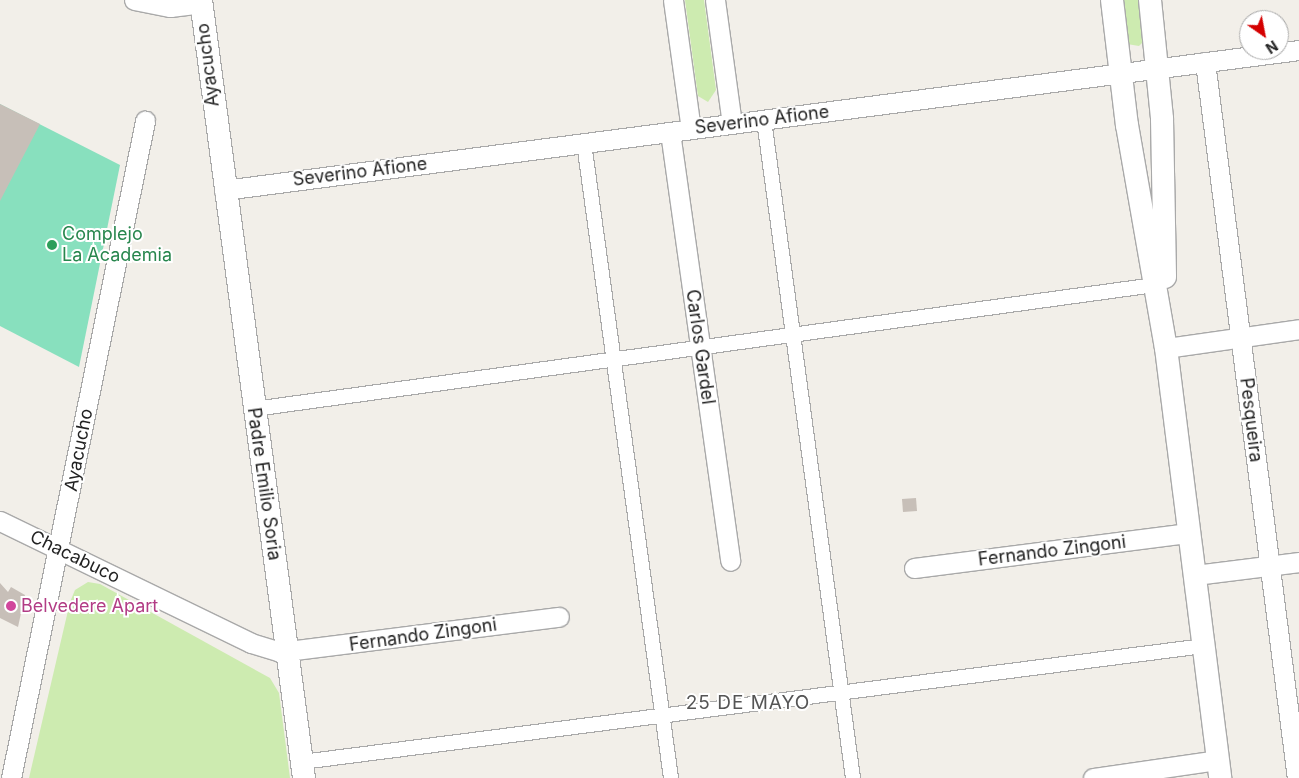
<!DOCTYPE html>
<html>
<head>
<meta charset="utf-8">
<style>
	body { margin:0 }
	#map { position:relative; width:1299px; height:778px; overflow:hidden; background:#f2efe9; font-family:Inter,sans-serif }
	div>[style] { position:absolute }
	[style*='--x'] { left:calc(var(--x)*1px); top:calc(var(--y)*1px); width:calc(var(--w)*1px); rotate:calc(var(--a)*1deg) }
	.grass>* { inset:0; background:#cdebb0 }
	.pitch>* { inset:0; background:#88e0be }
	.building>* { inset:0; background:#c7bfb8 }
	.roads { filter:drop-shadow(1px 0 #a9a9a9) drop-shadow(-1px 0 #a9a9a9) drop-shadow(0 1px #a9a9a9) drop-shadow(0 -1px #a9a9a9) }
	.pedestrian>* { height:14px; margin:-7px; padding:0 7px; transform-origin:7px; border-radius:7px; background:#fff }
	.minor>* { height:19px; margin:-9.5px; padding:0 9.5px; transform-origin:9.5px; border-radius:9.5px; background:#fff }
	.tertiary>* { height:22px; margin:-11px; padding:0 11px; transform-origin:11px; border-radius:11px; background:#fff }
	.dots>* { width:14px; height:14px; translate:-50% -50%; box-sizing:border-box; border:2px solid #fff; border-radius:50% }
	span { translate:-50% -50%; white-space:nowrap; text-align:center; line-height:1.15; -webkit-text-stroke:4px #fff; paint-order:stroke }
	.street-label { font-size:18px; color:#222 }
	.leisure-label { font-size:18px; color:#27864d }
	.left { translate:0 -50%; text-align:left }
	.hotel-label { font-size:18px; color:#b23c85 }
	.neighbourhood-label { font-size:19px; color:#555; letter-spacing:1px }
	.north { position:absolute; left:1239px; top:10px; width:50px; height:50px; box-sizing:border-box; background:#fff; border:1px solid #a7a7a7; border-radius:50%; rotate:147deg; font-size:14px; font-weight:700; line-height:20px; text-align:center; color:#222 }
	.north::after { content:''; display:block; margin:auto; width:18px; height:22px; background:#d40000; clip-path:polygon(50% 0,100% 100%,50% 72%,0 100%) }
</style>
</head>
<body>
<div id="map">
	<div class="grass">
		<div style="clip-path:polygon(685px 0,704px 0,716px 90px,708px 102px,698px 96px)"></div>
		<div style="clip-path:polygon(1120px 0,1140px 0,1143px 42px,1139px 46px,1127px 44px)"></div>
		<div style="clip-path:polygon(88px 582px,100px 584px,270px 678px,279px 693px,290px 778px,29px 778px,70px 602px,75px 590px)"></div>
	</div>
	<div class="pitch">
		<div style="clip-path:polygon(0 104px,120px 165px,79px 367px,0 326px)"></div>
	</div>
	<div class="building">
		<div style="clip-path:polygon(0 104px,40px 124px,0 201px)"></div>
		<div style="clip-path:polygon(916px 498px,917px 511px,903px 512px,902px 499px)"></div>
		<div style="clip-path:polygon(0 583px,8px 592px,11px 587px,25px 595px,18px 627px,0 618px)"></div>
	</div>
	<div class="roads">
		<div class="pedestrian">
			<div style="--x:764;--y:120;--w:664;--a:82.3"></div>
			<div style="--x:584;--y:143;--w:641;--a:82.2"></div>
			<div style="--x:254;--y:409;--w:909;--a:-7.84"></div>
			<div style="--x:302;--y:762;--w:909;--a:-7.33"></div>
		</div>
		<div class="minor">
			<div style="--x:134;--y:0;--w:37;--a:11"></div>
			<div style="--x:170;--y:7;--w:31;--a:-7"></div>
			<div style="--x:673;--y:0;--w:130;--a:82.1"></div>
			<div style="--x:715;--y:0;--w:125;--a:82.2"></div>
			<div style="--x:1205;--y:62;--w:722;--a:82.68"></div>
			<div style="--x:670;--y:132;--w:433;--a:82"></div>
			<div style="--x:224;--y:190;--w:1084;--a:-7.42"></div>
			<div style="--x:1166;--y:348;--w:134;--a:-8.1"></div>
			<div style="--x:0;--y:521;--w:279;--a:25.9"></div>
			<div style="--x:251;--y:643;--w:30;--a:17"></div>
			<div style="--x:280;--y:652;--w:281;--a:-7.2"></div>
			<div style="--x:914;--y:568;--w:277;--a:-7.3"></div>
			<div style="--x:1195;--y:575;--w:105;--a:-7.1"></div>
			<div style="--x:11;--y:778;--w:671;--a:-78.47"></div>
			<div style="--x:1093;--y:778;--w:126;--a:-8.2"></div>
		</div>
		<div class="tertiary">
			<div style="--x:201;--y:0;--w:785;--a:82.46"></div>
			<div style="--x:1112;--y:0;--w:126;--a:83.2"></div>
			<div style="--x:1127;--y:125;--w:226;--a:80.1"></div>
			<div style="--x:1166;--y:348;--w:433;--a:82.8"></div>
			<div style="--x:1150;--y:0;--w:120;--a:84.2"></div>
			<div style="--x:1162;--y:119;--w:158;--a:88.9"></div>
		</div>
	</div>
	<div class="dots">
		<div style="left:52px;top:245px;background:#2e9e5b"></div>
		<div style="left:11px;top:606px;background:#d1479c"></div>
	</div>
	<div class="street-label">
		<span style="left:208px;top:65px;rotate:-97deg">Ayacucho</span>
		<span style="left:762px;top:120px;rotate:-7deg">Severino Afione</span>
		<span style="left:360px;top:172px;rotate:-7deg">Severino Afione</span>
		<span style="left:700px;top:347px;rotate:82deg">Carlos Gardel</span>
		<span style="left:1251px;top:420px;rotate:83deg">Pesqueira</span>
		<span style="left:79px;top:450px;rotate:-79deg">Ayacucho</span>
		<span style="left:264px;top:484px;rotate:82deg">Padre Emilio Soria</span>
		<span style="left:1052px;top:551px;rotate:-7deg">Fernando Zingoni</span>
		<span style="left:75px;top:557px;rotate:26deg">Chacabuco</span>
		<span style="left:423px;top:635px;rotate:-8deg">Fernando Zingoni</span>
	</div>
	<div class="leisure-label">
		<span class="left" style="left:62px;top:245px">Complejo<br>La Academia</span>
	</div>
	<div class="hotel-label">
		<span class="left" style="left:21px;top:606px">Belvedere Apart</span>
	</div>
	<div class="neighbourhood-label">
		<span style="left:748px;top:703px">25 DE MAYO</span>
	</div>
	<div class="north">N</div>
</div>
</body>
</html>
